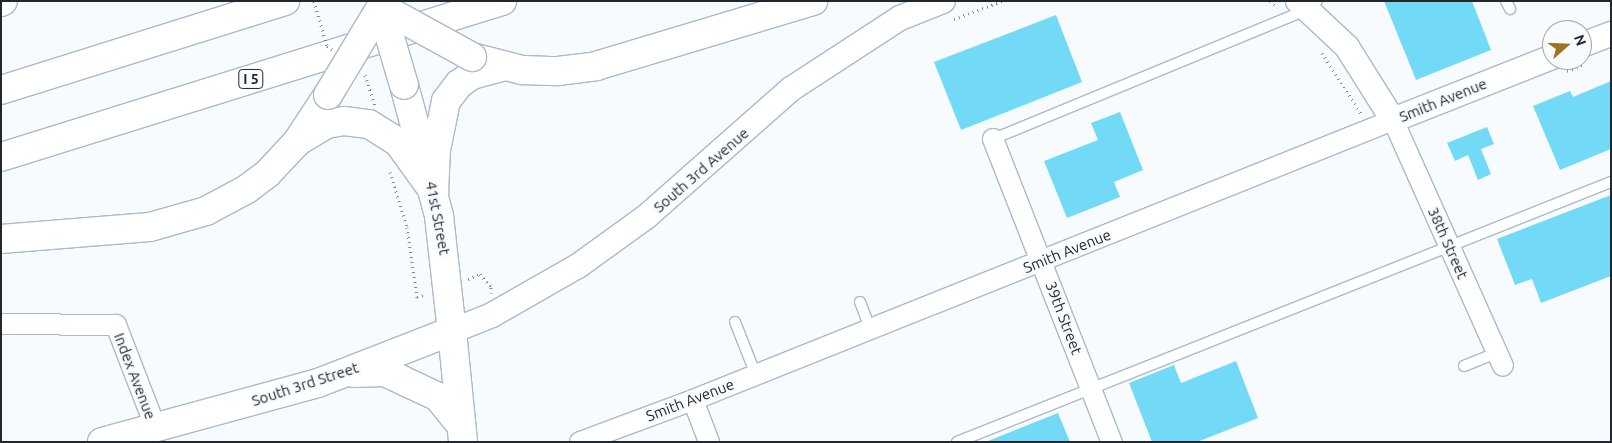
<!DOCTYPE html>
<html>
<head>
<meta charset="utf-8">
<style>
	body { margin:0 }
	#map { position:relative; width:1612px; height:443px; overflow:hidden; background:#f8fbfe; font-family:Ubuntu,sans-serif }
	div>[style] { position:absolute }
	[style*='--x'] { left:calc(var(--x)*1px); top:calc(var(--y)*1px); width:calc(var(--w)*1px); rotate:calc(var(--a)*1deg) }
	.building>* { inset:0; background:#72daf6 }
	.path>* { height:3px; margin-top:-1.5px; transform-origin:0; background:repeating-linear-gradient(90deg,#83878c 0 1px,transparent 0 5px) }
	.roads { filter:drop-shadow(1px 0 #abb9c9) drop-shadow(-1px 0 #abb9c9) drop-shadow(0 1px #abb9c9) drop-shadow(0 -1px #abb9c9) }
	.service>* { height:10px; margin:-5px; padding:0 5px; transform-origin:5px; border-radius:5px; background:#fff }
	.minor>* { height:20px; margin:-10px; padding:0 10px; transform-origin:10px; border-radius:10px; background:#fff }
	.tertiary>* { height:24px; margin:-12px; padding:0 12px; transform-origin:12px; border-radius:12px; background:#fff }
	.secondary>* { height:28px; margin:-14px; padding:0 14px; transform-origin:14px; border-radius:14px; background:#fff }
	.primary>* { height:28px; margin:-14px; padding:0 14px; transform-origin:14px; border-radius:14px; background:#fff }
	.motorway>* { height:28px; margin:-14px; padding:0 14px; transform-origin:14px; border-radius:14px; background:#fff }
	.path-bridge>* { height:3px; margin-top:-1.5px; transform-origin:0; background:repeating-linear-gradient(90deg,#83878c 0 1px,transparent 0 5px) }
	.bridges { filter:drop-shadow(1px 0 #abb9c9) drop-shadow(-1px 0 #abb9c9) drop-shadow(0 1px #abb9c9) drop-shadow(0 -1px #abb9c9) }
	.primary-bridge>* { height:28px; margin:-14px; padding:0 14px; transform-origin:14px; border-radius:14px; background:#fff }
	.motorway-bridge>* { height:28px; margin:-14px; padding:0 14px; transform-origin:14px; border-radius:14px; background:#fff }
	span { translate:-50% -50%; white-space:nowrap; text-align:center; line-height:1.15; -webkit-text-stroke:5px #f8fbfe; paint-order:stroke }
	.shield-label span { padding:1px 4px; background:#f8fbfe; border:1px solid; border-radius:4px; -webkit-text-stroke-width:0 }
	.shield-label { font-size:14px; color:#21272d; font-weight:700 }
	.street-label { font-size:15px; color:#21272d }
	.frame { position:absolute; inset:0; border:2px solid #21272d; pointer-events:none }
	.north { position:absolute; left:1542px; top:20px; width:50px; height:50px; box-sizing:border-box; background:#f8fbfe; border:1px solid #a2a6aa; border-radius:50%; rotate:70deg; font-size:14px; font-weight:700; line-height:20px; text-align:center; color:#21272d }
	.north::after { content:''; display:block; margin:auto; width:18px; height:22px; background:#a07324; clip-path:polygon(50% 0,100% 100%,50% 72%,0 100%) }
</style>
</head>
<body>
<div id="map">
	<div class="building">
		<div style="clip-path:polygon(1384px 1px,1472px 1px,1491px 50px,1416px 80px)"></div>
		<div style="clip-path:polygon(1056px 15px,1082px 82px,961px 130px,934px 62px)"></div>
		<div style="clip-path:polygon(1611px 81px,1611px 149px,1560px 170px,1533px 106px,1570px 91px,1573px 97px)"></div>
		<div style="clip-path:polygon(1120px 112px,1143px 170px,1114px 182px,1120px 197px,1067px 218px,1044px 161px,1098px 140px,1091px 123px)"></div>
		<div style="clip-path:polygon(1487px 127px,1494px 144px,1481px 149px,1491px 174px,1478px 180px,1468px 155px,1455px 161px,1447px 143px)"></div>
		<div style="clip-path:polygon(1611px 195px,1611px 276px,1541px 303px,1532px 279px,1515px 285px,1497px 239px)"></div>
		<div style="clip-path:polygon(1236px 361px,1258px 418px,1197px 442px,1152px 442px,1129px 383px,1174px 365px,1181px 383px)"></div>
		<div style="clip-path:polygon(1058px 413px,1070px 442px,988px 442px,988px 441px)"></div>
	</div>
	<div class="path">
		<div style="--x:1270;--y:1;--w:10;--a:37"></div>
		<div style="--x:954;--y:19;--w:51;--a:-20.6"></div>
		<div style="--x:1322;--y:53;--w:74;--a:57.2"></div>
		<div style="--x:1567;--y:71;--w:16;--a:-22"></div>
		<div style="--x:390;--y:172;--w:58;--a:72.8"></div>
		<div style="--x:407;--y:227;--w:71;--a:81.9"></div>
		<div style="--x:417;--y:297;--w:10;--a:-17"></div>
		<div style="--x:468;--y:279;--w:13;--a:-23"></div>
		<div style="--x:480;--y:274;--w:17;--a:50"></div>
		<div style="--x:491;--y:287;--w:6;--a:90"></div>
	</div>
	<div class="roads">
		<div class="service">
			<div style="--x:1506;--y:1;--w:9;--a:63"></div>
			<div style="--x:993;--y:139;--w:341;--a:-22.4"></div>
			<div style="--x:1308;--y:9;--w:12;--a:-42"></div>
			<div style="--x:860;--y:302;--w:30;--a:69"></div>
			<div style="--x:735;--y:322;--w:57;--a:68.4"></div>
			<div style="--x:1464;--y:366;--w:35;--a:-22"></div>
			<div style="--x:957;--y:442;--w:704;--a:-21.68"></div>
		</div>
		<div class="minor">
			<div style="--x:993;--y:139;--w:326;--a:68.6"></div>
			<div style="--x:1;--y:324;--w:115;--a:0.5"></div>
			<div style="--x:116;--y:325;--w:108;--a:68.9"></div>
			<div style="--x:693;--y:400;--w:45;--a:69.1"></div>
			<div style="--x:580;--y:442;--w:121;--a:-20.4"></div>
			<div style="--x:693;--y:400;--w:754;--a:-21.8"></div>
			<div style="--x:1393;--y:120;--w:269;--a:65.9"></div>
		</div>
		<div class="tertiary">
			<div style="--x:1298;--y:1;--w:67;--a:43.2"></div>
			<div style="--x:1347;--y:47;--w:86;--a:57.8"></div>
			<div style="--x:1393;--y:120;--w:171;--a:-21.6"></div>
			<div style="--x:1582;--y:45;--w:31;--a:-21"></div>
			<div style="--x:452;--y:331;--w:43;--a:-21.8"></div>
			<div style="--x:492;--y:315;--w:99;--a:-29.7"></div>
			<div style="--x:578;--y:266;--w:85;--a:-35.9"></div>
			<div style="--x:647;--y:216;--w:192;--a:-41.4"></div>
			<div style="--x:791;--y:89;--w:130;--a:-33.1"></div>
			<div style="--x:900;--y:18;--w:46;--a:-21.6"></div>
		</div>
		<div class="secondary">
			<div style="--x:354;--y:373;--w:31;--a:-2"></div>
			<div style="--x:385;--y:372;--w:59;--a:25.3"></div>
			<div style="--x:438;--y:397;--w:36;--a:51"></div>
			<div style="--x:102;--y:442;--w:224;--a:-15.3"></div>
			<div style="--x:318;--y:383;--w:144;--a:-21.2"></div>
			<div style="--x:452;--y:331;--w:112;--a:84.3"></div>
		</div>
		<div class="primary">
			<div style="--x:404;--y:85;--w:136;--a:75"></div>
			<div style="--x:439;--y:216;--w:116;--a:83.6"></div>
		</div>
		<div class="motorway">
			<div style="--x:1;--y:2;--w:2;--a:-27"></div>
			<div style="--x:472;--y:57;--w:52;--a:14.6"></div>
			<div style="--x:522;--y:70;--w:36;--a:2"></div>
			<div style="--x:558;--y:71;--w:38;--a:-7"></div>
			<div style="--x:596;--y:66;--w:227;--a:-16.7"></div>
			<div style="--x:1;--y:90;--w:298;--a:-17.4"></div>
			<div style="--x:300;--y:140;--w:31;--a:-31"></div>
			<div style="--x:327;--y:124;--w:17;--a:-10"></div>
			<div style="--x:344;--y:121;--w:25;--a:7"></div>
			<div style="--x:369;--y:124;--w:34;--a:32"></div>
			<div style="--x:398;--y:142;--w:62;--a:54.2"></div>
			<div style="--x:1;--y:157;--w:525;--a:-17.3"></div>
			<div style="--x:434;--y:192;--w:42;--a:-87.3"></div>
			<div style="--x:436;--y:150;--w:50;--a:-78.5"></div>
			<div style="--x:446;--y:101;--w:21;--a:-53"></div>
			<div style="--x:459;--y:84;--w:16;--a:-35"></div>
			<div style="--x:472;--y:75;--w:30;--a:-15"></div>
			<div style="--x:1;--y:239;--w:149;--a:-4.6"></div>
			<div style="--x:150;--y:227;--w:58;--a:-15.9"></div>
			<div style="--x:206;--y:211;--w:47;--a:-28.2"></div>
			<div style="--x:247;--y:189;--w:26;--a:-37"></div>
			<div style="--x:268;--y:173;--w:42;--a:-46.9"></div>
			<div style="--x:297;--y:142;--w:56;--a:-56.6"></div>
		</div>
	</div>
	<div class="path-bridge">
		<div style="--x:314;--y:1;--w:47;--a:73.9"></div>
		<div style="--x:327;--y:46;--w:6;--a:31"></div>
		<div style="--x:365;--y:75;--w:33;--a:72"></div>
	</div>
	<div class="bridges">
		<div class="primary-bridge">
			<div style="--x:381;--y:7;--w:81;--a:73.6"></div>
		</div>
		<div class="motorway-bridge">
			<div style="--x:328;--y:95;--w:103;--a:-58.9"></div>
			<div style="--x:381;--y:7;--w:104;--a:28.8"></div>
		</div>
	</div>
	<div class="shield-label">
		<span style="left:251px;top:79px">I 5</span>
	</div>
	<div class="street-label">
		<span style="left:1443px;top:100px;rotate:-22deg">Smith Avenue</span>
		<span style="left:701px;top:170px;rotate:-41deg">South 3rd Avenue</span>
		<span style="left:438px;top:218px;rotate:79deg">41st Street</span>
		<span style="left:1448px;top:243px;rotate:66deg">38th Street</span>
		<span style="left:1067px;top:251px;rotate:-22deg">Smith Avenue</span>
		<span style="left:1064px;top:318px;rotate:69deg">39th Street</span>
		<span style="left:135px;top:376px;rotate:69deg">Index Avenue</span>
		<span style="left:305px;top:384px;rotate:-18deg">South 3rd Street</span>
		<span style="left:690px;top:400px;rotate:-21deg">Smith Avenue</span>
	</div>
	<div class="frame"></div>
	<div class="north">N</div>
</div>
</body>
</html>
